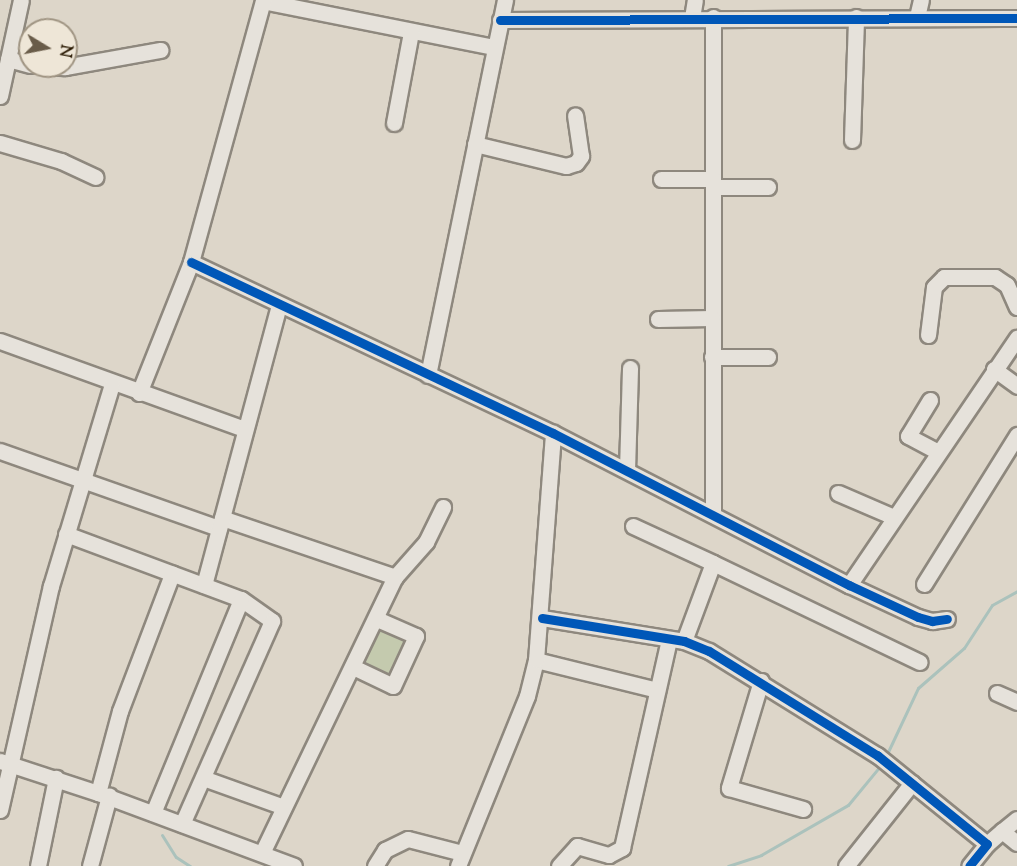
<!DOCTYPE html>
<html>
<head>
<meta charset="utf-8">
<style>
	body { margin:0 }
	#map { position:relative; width:1017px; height:866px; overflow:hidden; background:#ddd6c9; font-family:"Sorts Mill Goudy",serif }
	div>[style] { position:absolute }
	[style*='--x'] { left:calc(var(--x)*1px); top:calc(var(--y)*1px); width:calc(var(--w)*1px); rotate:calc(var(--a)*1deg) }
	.green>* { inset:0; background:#c4caae }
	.stream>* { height:3px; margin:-1.5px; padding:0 1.5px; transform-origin:1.5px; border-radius:1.5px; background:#abc2bc }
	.roads { filter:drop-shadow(2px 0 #8e887e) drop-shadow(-2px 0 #8e887e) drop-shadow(0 2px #8e887e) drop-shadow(0 -2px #8e887e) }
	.minor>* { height:15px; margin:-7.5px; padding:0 7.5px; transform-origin:7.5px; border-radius:7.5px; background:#e6e2db }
	.cycleway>* { height:9px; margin:-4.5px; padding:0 4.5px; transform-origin:4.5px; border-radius:4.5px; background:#0057b8 }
	span { translate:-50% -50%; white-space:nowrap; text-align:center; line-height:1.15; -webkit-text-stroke:4.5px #eee6d7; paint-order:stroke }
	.north { position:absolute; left:18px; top:18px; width:60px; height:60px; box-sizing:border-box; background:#eee6d7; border:2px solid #a09583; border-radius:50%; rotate:100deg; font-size:16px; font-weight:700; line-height:24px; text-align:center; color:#2b1b04 }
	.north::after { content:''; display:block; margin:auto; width:21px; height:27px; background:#695c49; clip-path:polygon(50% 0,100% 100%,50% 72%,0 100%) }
</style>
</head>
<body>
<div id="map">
	<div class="green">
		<div style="clip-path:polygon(379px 625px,409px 638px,390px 680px,359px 664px)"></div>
	</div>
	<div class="stream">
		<div style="--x:886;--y:756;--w:75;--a:-64.8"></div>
		<div style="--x:918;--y:688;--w:61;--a:-41"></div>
		<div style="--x:964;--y:648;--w:51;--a:-56.9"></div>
		<div style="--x:992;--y:605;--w:29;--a:-29"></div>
		<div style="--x:162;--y:835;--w:26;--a:58"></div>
		<div style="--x:176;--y:857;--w:17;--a:33"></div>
		<div style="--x:728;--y:866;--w:35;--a:-18"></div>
		<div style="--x:761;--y:855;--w:100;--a:-29.9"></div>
		<div style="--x:848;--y:805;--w:52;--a:-50.5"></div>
	</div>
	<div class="roads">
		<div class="minor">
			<div style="--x:263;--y:1;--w:236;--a:11.3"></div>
			<div style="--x:713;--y:17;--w:495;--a:90"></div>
			<div style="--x:917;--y:17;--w:17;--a:-77"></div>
			<div style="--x:692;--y:18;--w:18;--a:-81"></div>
			<div style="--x:500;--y:20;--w:517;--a:-0.22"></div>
			<div style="--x:8;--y:59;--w:23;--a:15"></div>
			<div style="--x:43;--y:66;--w:22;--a:3"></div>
			<div style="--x:65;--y:67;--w:97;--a:-10.1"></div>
			<div style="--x:0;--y:96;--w:98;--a:-77.7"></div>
			<div style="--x:394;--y:123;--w:93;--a:-79.4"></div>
			<div style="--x:852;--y:140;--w:123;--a:-88.1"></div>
			<div style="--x:0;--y:143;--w:64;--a:16.4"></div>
			<div style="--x:61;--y:161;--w:38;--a:25"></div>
			<div style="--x:475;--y:144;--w:94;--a:13.6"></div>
			<div style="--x:566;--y:166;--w:10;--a:-17"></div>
			<div style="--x:576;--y:163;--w:9;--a:-54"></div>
			<div style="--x:581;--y:156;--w:41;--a:-98.3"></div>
			<div style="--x:661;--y:179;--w:52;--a:0"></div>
			<div style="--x:713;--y:187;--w:55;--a:0"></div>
			<div style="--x:191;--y:262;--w:400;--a:25.3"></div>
			<div style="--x:553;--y:433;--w:333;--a:27.2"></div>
			<div style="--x:849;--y:585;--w:76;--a:24.9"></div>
			<div style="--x:918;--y:617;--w:15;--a:16"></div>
			<div style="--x:932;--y:621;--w:15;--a:-8"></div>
			<div style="--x:658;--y:319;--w:54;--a:-1.1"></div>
			<div style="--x:928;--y:335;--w:48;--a:-82.9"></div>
			<div style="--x:934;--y:287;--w:14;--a:-45"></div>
			<div style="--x:944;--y:277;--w:51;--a:0"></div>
			<div style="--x:995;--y:277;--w:14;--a:34"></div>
			<div style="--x:1007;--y:285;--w:24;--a:66"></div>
			<div style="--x:0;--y:341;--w:260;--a:19.8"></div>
			<div style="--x:712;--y:357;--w:56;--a:0"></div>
			<div style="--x:994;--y:369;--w:29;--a:36"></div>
			<div style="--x:428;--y:375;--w:383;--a:-78.4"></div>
			<div style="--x:139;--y:393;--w:141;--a:-68.3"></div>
			<div style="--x:191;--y:262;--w:272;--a:-74.6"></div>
			<div style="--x:930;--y:400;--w:42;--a:121.4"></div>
			<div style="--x:908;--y:436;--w:34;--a:28"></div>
			<div style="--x:0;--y:451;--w:232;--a:19.4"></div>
			<div style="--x:627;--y:470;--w:102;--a:-88.3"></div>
			<div style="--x:838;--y:493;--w:61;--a:23.2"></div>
			<div style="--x:222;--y:518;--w:183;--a:18.8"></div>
			<div style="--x:633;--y:526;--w:88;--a:24.8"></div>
			<div style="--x:66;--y:534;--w:187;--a:20.4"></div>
			<div style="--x:241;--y:599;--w:38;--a:35"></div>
			<div style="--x:272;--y:621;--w:222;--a:113.9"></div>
			<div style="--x:924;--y:584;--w:176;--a:-58"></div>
			<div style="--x:204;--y:585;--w:289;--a:-75"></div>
			<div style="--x:849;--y:585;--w:299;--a:-55.8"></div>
			<div style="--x:542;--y:618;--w:144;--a:9.2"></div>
			<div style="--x:684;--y:641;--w:27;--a:22"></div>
			<div style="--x:709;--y:651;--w:198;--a:31.8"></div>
			<div style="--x:877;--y:755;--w:141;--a:39"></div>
			<div style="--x:987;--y:844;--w:28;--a:129"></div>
			<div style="--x:684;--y:641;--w:83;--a:-69.6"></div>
			<div style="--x:713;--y:563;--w:229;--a:25.6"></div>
			<div style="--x:536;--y:660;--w:125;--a:13.9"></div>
			<div style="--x:353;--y:667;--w:44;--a:25.4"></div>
			<div style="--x:393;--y:686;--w:55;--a:-65.3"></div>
			<div style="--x:416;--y:636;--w:43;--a:-156.4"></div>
			<div style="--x:761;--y:681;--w:112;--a:106.7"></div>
			<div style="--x:729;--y:788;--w:77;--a:15.8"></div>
			<div style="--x:997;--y:693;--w:22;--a:24"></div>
			<div style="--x:0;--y:761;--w:103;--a:18.1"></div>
			<div style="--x:98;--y:793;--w:209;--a:20.4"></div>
			<div style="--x:203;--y:778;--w:83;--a:19.7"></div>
			<div style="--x:98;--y:793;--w:85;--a:-75"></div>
			<div style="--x:120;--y:711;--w:147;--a:-69.2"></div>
			<div style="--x:0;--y:810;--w:230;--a:-77.2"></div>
			<div style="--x:51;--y:586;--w:211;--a:-73.2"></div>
			<div style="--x:153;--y:813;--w:231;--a:-67.6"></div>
			<div style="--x:1002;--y:831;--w:19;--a:-39"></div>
			<div style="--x:987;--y:844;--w:20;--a:-41"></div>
			<div style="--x:1002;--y:831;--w:19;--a:39"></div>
			<div style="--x:262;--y:853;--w:306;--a:-64.3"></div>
			<div style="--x:395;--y:577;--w:47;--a:-48.5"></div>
			<div style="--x:426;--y:542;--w:39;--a:-64"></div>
			<div style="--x:38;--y:866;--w:90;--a:-78.4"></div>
			<div style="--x:90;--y:866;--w:73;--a:-74.8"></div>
			<div style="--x:375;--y:866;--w:19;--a:-58"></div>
			<div style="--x:385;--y:850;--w:25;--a:-26"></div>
			<div style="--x:408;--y:839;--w:56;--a:14.5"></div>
			<div style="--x:458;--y:866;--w:183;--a:-67.9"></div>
			<div style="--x:527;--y:696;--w:37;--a:-76"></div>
			<div style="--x:536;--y:660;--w:228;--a:-85.7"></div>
			<div style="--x:559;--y:866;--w:27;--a:-48"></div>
			<div style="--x:577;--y:846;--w:33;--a:16"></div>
			<div style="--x:609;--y:855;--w:15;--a:-28"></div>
			<div style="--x:622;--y:848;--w:214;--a:-77.3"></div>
			<div style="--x:846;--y:866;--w:106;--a:-51.5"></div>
		</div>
	</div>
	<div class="cycleway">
		<div style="--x:500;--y:20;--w:517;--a:-0.22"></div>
		<div style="--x:191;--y:262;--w:400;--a:25.3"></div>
		<div style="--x:553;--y:433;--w:333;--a:27.2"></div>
		<div style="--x:849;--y:585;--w:76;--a:24.9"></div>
		<div style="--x:918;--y:617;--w:15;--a:16"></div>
		<div style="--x:932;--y:621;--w:15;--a:-8"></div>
		<div style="--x:542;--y:618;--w:144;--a:9.2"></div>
		<div style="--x:684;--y:641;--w:27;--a:22"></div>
		<div style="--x:709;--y:651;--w:198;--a:31.8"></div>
		<div style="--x:877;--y:755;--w:141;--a:39"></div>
		<div style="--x:987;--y:844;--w:28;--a:129"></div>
	</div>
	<div class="north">N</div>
</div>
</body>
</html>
